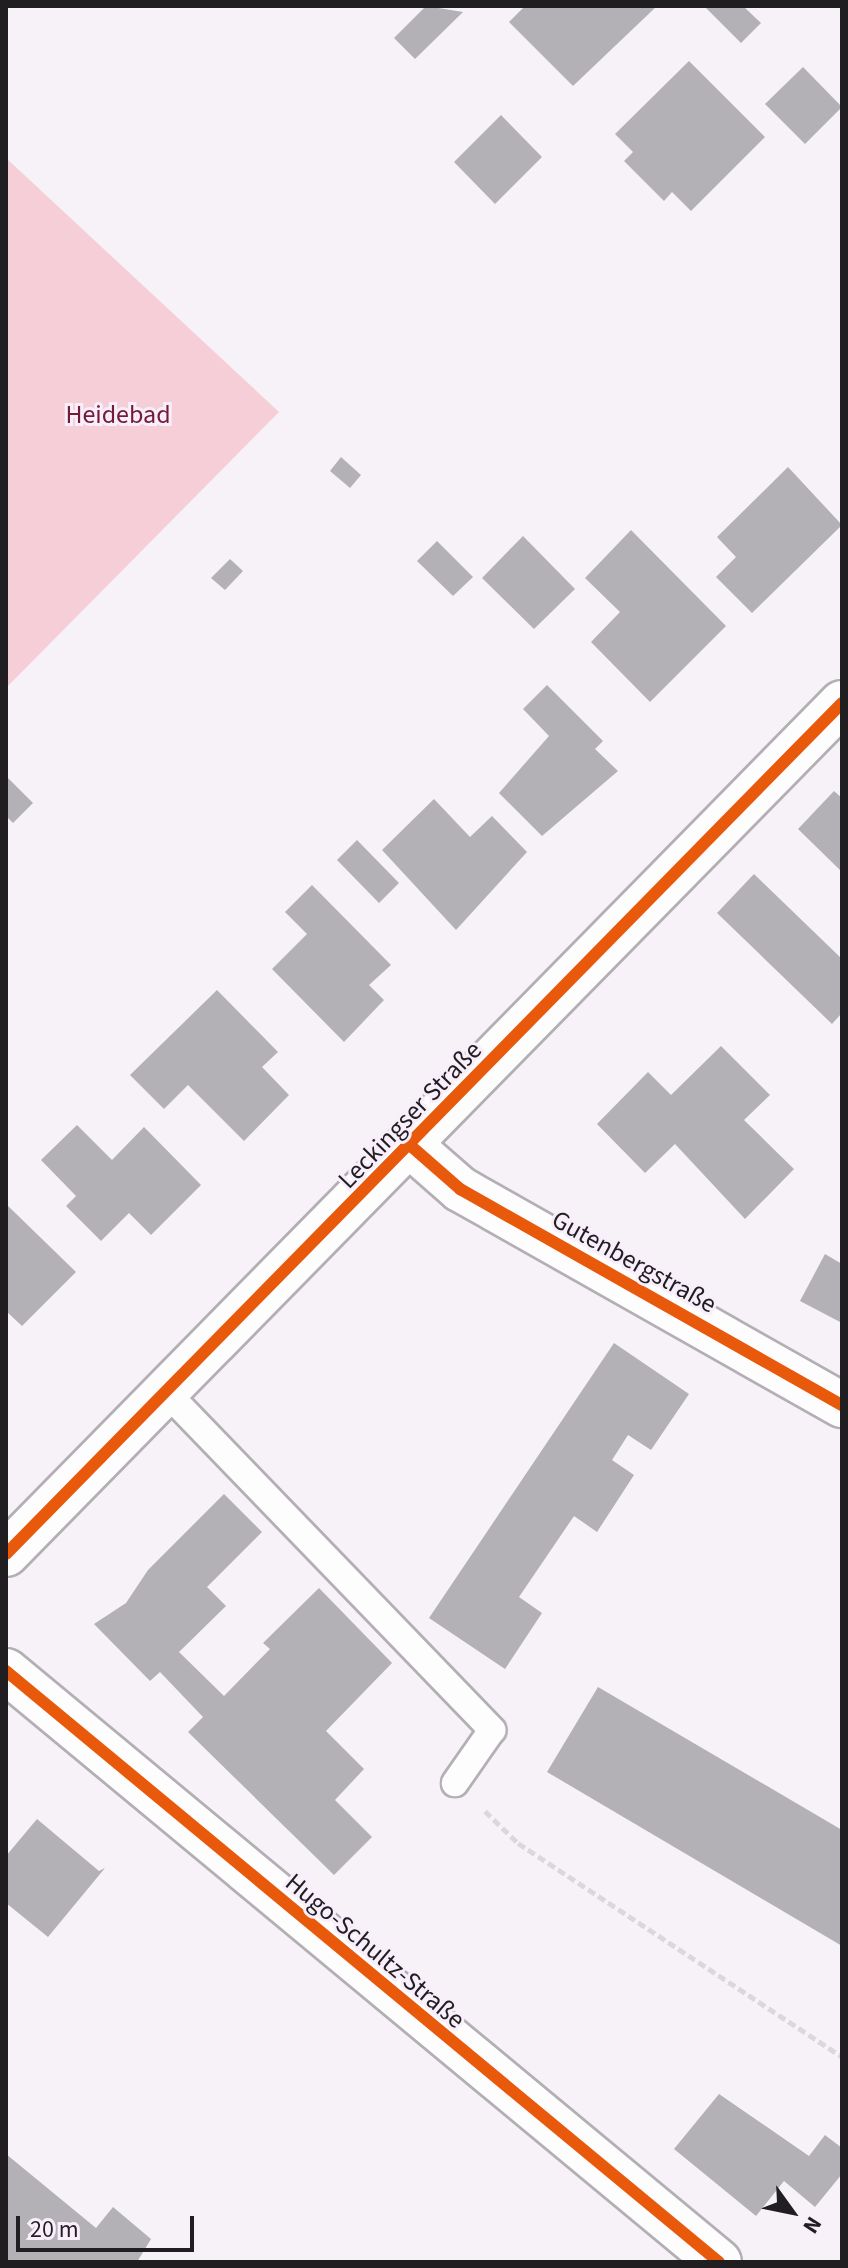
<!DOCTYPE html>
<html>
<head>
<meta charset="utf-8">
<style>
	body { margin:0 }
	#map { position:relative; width:848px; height:2268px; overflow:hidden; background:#f7f2f8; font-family:"Source Sans 3",sans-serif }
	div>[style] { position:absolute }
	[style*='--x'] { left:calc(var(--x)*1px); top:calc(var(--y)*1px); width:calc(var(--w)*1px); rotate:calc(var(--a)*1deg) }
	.green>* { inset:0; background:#f6ced8 }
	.building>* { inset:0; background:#b3b1b5 }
	.path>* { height:5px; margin-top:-2.5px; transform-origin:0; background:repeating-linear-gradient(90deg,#dad8da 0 8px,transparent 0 12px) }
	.roads { filter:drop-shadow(2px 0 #b3afb4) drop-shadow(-2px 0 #b3afb4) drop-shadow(0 2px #b3afb4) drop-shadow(0 -2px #b3afb4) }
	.service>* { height:26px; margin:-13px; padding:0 13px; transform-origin:13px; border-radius:13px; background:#fefdfe }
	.minor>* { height:44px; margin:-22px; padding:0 22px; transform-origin:22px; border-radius:22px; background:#fefdfe }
	.cycleway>* { height:12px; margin:-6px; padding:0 6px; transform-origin:6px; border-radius:6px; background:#e8590c }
	span { translate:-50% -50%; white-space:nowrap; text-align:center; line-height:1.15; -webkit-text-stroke:6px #f8effb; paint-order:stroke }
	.park-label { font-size:26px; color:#741b37 }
	.street-label { font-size:26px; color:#211e22 }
	.frame { position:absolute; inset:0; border:8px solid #211e22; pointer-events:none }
	.north { position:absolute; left:752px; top:2172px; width:80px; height:80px; -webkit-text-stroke:6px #f8effb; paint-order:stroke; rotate:123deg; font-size:22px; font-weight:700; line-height:32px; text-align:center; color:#211e22 }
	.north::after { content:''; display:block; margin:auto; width:28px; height:36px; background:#211e22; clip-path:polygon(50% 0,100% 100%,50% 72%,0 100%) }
	.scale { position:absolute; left:16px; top:2216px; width:178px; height:36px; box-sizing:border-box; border:4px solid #211e22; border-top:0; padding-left:10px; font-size:24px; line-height:28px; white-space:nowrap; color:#211e22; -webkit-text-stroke:6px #f8effb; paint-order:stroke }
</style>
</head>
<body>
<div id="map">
	<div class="green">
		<div style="clip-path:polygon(6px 158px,279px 412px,6px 688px)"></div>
	</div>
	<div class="building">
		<div style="clip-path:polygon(426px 6px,463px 12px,415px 59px,394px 38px)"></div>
		<div style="clip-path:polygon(525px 6px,657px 6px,573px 86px,509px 22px)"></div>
		<div style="clip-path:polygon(704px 6px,743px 6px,761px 23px,741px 43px)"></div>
		<div style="clip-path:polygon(689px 61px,765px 137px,691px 211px,672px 192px,664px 201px,624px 161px,633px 152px,615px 134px)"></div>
		<div style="clip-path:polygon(803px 67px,842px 107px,805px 144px,765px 104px)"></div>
		<div style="clip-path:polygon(501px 115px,542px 157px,495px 204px,454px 162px)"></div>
		<div style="clip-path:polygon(341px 457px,361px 475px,350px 488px,330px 471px)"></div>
		<div style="clip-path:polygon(788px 467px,842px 525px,752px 613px,716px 577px,736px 557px,717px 537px)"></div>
		<div style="clip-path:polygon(631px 530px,726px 626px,650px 702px,591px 642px,620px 612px,585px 578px)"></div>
		<div style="clip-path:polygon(523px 536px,575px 589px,534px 629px,482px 578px)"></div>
		<div style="clip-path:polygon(437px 541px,473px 577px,453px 596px,417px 561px)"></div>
		<div style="clip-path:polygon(230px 559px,243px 571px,225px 590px,211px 578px)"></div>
		<div style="clip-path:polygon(547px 685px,603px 741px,595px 749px,618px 771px,542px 836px,499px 793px,549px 736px,523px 709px)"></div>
		<div style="clip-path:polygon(6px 776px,33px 803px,13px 823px,6px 816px)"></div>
		<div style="clip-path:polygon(834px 791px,842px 798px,842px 872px,798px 829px)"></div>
		<div style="clip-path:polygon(434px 799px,470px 837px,492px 816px,527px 852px,456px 930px,382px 850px)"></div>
		<div style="clip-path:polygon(357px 840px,399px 883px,379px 903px,337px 860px)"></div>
		<div style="clip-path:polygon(754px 874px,842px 959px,842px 1013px,832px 1024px,717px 913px)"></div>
		<div style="clip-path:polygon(312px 885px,391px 965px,369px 985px,384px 1000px,344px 1042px,272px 969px,307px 934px,285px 912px)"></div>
		<div style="clip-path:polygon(217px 990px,278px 1052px,262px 1067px,289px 1095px,244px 1141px,188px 1085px,164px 1109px,130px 1075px)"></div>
		<div style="clip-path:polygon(721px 1046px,770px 1095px,744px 1120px,794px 1169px,745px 1219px,675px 1144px,645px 1173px,597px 1124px,648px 1072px,671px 1095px)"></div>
		<div style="clip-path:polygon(77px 1125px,112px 1160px,144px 1127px,201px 1185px,151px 1235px,129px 1213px,101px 1241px,66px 1206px,76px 1196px,41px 1160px)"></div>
		<div style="clip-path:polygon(6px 1204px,76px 1272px,22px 1326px,6px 1311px)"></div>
		<div style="clip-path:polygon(825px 1254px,842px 1264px,842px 1323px,800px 1301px)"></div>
		<div style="clip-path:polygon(614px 1343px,689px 1394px,651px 1450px,628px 1435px,612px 1460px,634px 1475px,597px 1532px,574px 1516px,519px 1597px,542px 1613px,505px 1669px,429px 1618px)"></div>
		<div style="clip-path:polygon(224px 1494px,262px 1532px,207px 1587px,226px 1606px,179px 1652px,224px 1696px,270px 1649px,263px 1643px,319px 1588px,392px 1663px,326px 1731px,364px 1769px,335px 1800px,372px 1837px,334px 1875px,188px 1732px,203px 1717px,160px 1672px,150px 1681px,94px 1624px,126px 1603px,148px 1570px)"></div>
		<div style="clip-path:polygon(598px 1687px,842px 1830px,842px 1946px,547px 1772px)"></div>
		<div style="clip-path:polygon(37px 1819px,99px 1871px,105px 1868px,48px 1937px,6px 1903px,6px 1856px)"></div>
		<div style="clip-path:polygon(719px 2094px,809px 2156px,825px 2135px,842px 2148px,842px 2174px,815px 2207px,784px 2181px,756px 2216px,674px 2149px)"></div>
		<div style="clip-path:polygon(6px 2154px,96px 2228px,113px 2207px,151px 2239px,137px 2262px,6px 2262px)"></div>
	</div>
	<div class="path">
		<div style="--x:485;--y:1811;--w:46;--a:44.1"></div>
		<div style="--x:518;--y:1843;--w:388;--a:33.4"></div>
	</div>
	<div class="roads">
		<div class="service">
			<div style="--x:166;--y:1392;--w:470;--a:46"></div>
			<div style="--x:492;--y:1730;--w:65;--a:124.9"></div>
		</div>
		<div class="minor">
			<div style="--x:412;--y:1147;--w:64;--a:41.2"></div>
			<div style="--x:460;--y:1189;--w:439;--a:29.5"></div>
			<div style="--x:6;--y:1554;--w:1193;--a:-45.51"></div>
			<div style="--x:6;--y:1671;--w:926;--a:39.66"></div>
		</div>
	</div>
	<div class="cycleway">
		<div style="--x:412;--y:1147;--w:64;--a:41.2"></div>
		<div style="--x:460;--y:1189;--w:439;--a:29.5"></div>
		<div style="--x:6;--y:1554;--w:1193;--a:-45.51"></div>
		<div style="--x:6;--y:1671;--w:926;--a:39.66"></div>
	</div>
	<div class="park-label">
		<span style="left:118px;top:415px">Heidebad</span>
	</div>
	<div class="street-label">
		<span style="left:410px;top:1115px;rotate:-46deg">Leckingser Straße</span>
		<span style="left:634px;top:1262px;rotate:29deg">Gutenbergstraße</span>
		<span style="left:375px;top:1951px;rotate:40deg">Hugo-Schultz-Straße</span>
	</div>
	<div class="frame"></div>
	<div class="north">N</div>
	<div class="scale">20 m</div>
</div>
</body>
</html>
